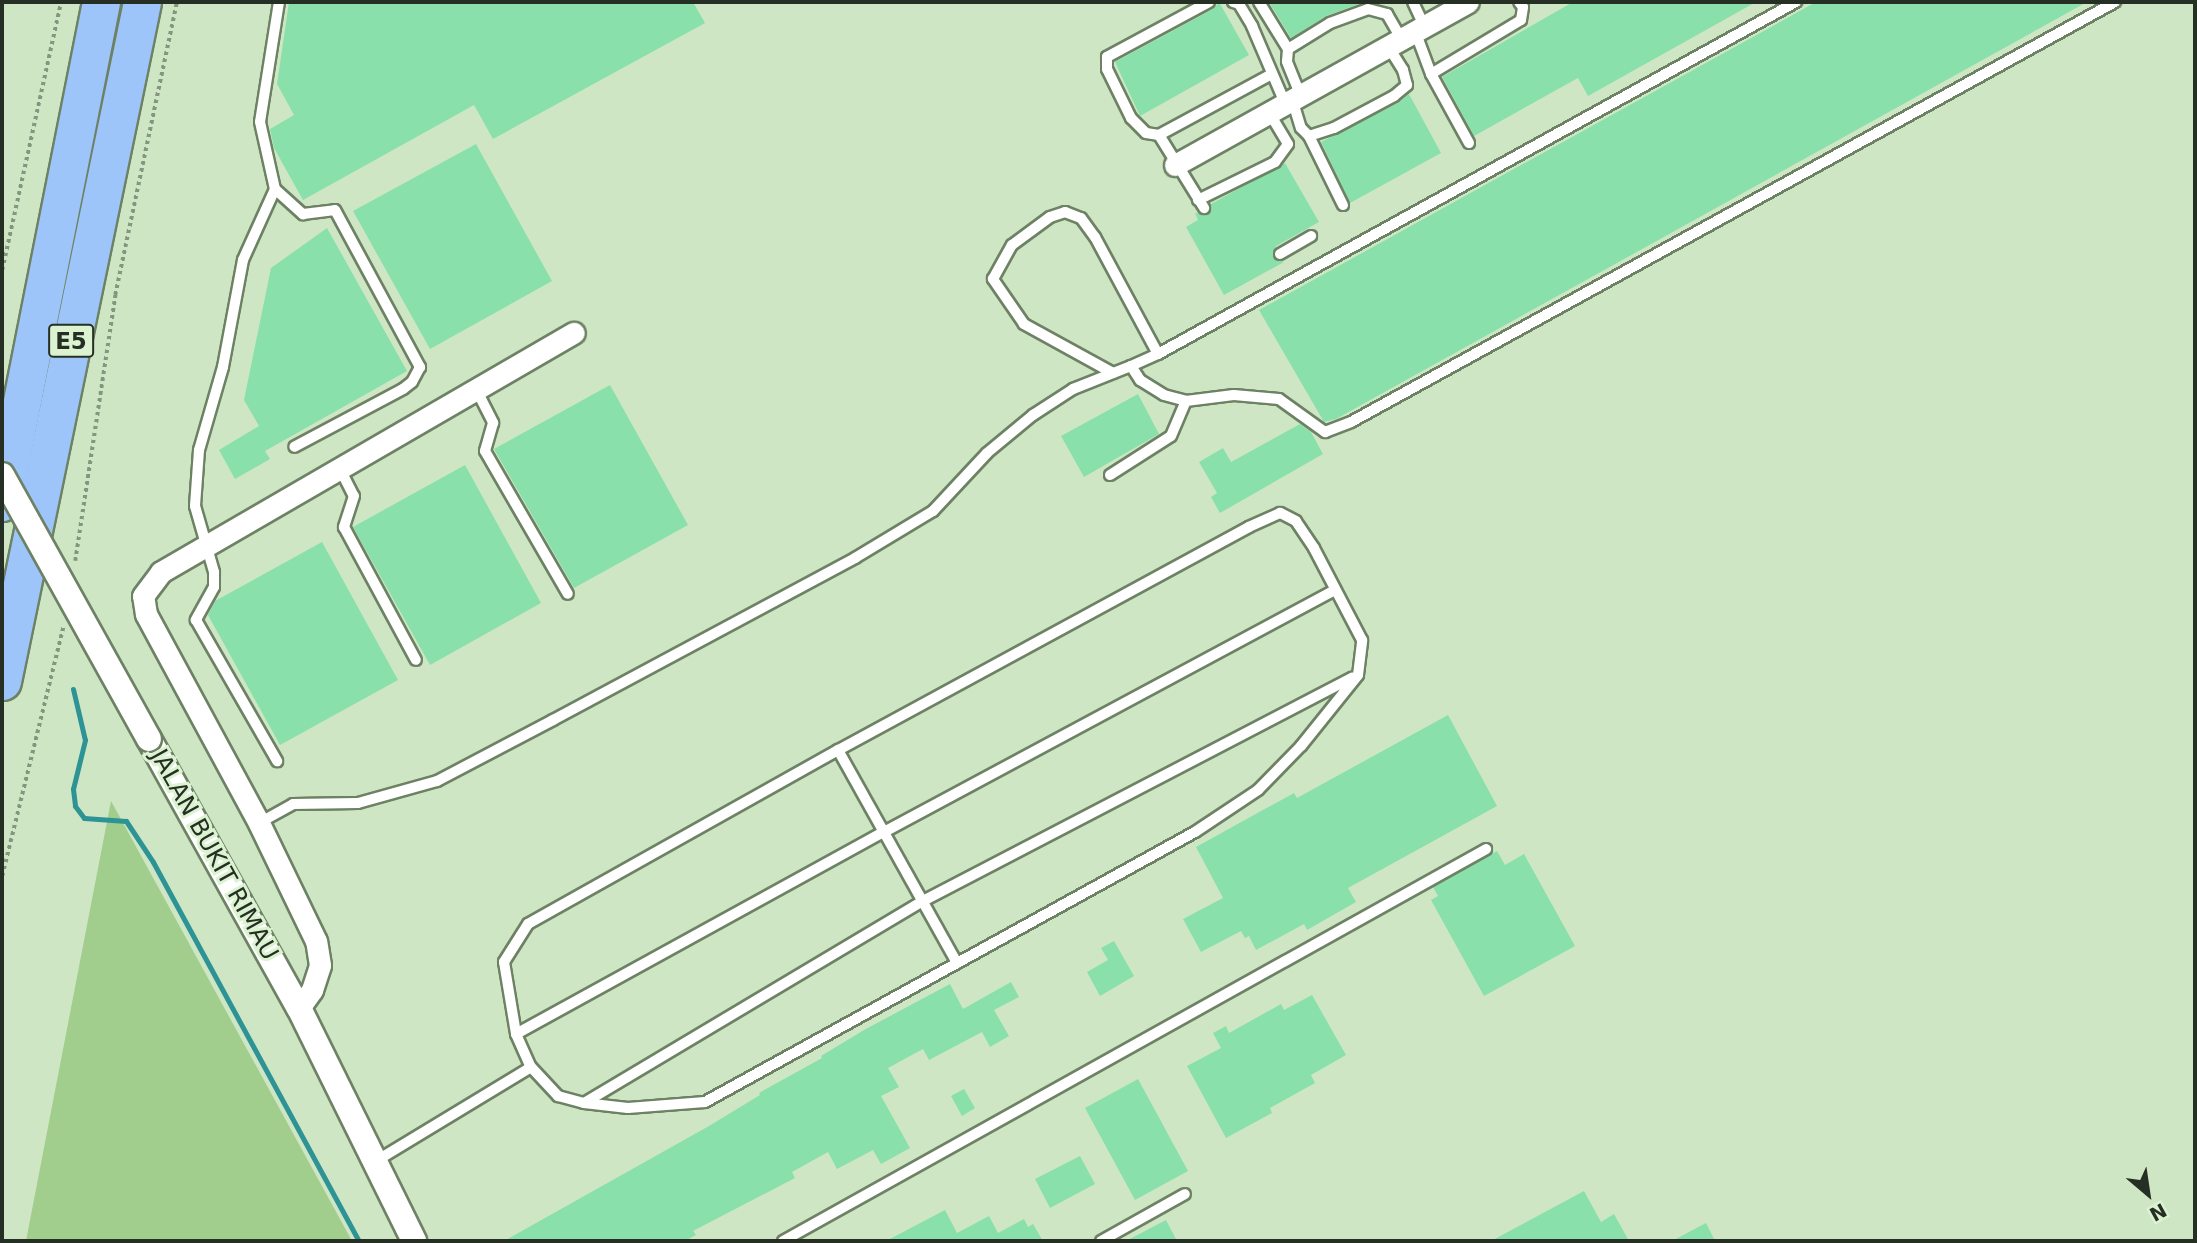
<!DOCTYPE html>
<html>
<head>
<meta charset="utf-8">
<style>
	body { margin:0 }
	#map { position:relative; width:2197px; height:1243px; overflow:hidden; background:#cfe6c5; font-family:"DejaVu Sans",sans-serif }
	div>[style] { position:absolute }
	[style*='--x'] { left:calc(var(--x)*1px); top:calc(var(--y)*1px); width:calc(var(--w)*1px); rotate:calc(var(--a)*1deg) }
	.green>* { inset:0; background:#a1cd8d }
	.stream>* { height:5px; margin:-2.5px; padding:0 2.5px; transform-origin:2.5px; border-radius:2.5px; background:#2d9394 }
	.building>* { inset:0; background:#89e0aa }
	.path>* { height:3.5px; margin-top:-1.75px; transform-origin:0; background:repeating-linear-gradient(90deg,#85967e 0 3.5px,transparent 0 7px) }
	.roads { filter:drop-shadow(2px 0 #6d8264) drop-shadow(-2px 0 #6d8264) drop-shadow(0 2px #6d8264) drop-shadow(0 -2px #6d8264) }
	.service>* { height:10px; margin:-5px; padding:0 5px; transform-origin:5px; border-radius:5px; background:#fff }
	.minor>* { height:21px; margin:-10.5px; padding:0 10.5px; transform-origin:10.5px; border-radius:10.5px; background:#fff }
	.tertiary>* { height:24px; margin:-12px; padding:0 12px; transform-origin:12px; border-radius:12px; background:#fff }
	.motorway>* { height:37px; margin:-18.5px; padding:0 18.5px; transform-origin:18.5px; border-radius:18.5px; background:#9dc5fa }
	.bridges { filter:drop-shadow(2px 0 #6d8264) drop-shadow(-2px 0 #6d8264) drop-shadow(0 2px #6d8264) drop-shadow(0 -2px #6d8264) }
	.tertiary-bridge>* { height:24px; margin:-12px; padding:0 12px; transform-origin:12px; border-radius:12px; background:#fff }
	span { translate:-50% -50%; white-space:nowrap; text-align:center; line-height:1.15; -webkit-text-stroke:6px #dcf3d2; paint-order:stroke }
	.shield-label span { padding:2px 5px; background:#dcf3d2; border:2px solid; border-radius:5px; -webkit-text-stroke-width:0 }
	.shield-label { font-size:23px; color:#262f23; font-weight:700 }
	.street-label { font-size:24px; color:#262f23 }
	.frame { position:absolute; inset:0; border:4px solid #262f23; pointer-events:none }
	.north { position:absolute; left:2113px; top:1159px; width:70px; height:70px; -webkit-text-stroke:5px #dcf3d2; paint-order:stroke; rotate:151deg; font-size:19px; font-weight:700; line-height:28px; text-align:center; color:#262f23 }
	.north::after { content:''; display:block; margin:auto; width:24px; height:32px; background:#262f23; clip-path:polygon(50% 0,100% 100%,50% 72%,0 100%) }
</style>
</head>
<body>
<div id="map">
	<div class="green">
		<div style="clip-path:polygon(111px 801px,352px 1241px,26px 1241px)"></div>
	</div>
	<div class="stream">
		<div style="--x:73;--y:689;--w:52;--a:76.8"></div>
		<div style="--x:85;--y:740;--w:50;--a:103.8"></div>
		<div style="--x:73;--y:789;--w:17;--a:83"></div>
		<div style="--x:75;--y:806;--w:15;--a:53"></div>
		<div style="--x:84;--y:818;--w:42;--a:4.1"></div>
		<div style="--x:126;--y:821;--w:49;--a:56.6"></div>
		<div style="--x:153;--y:862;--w:431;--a:61.5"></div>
	</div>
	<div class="building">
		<div style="clip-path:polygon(289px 2px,693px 2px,705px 23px,493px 139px,474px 105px,303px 200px,274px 148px,270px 129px,294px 115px,277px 84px)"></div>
		<div style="clip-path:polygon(1219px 2px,1249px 55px,1140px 116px,1115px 62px,1213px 9px)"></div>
		<div style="clip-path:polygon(1269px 2px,1364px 2px,1326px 16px,1291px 38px)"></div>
		<div style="clip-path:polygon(1573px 2px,1756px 2px,1588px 96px,1578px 78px,1474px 136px,1442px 77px)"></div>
		<div style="clip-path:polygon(1816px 2px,2087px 2px,1336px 419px,1324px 422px,1259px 310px)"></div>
		<div style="clip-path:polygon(1409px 94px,1441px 153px,1350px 203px,1321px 142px,1398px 103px)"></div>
		<div style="clip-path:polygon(476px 144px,552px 281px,430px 349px,353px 211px)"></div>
		<div style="clip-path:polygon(1285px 163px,1319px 222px,1276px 246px,1273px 257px,1284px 262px,1224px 295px,1186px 227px,1198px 220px,1195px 213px,1208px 215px,1211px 204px)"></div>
		<div style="clip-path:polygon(327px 228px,407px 371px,265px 451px,270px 459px,235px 479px,219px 450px,259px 426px,244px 400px,271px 268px)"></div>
		<div style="clip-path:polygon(610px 385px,688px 525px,574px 588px,494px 449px)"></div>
		<div style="clip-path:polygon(1138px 394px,1159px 434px,1084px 477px,1061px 436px)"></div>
		<div style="clip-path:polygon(1300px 424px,1311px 432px,1323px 454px,1220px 513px,1211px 497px,1217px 493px,1199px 462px,1223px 448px,1231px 462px)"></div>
		<div style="clip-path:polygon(465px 465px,541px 603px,430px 665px,353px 527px)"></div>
		<div style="clip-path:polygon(322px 542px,398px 680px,280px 745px,208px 615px,215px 601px)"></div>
		<div style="clip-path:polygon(1448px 715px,1497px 806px,1348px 888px,1356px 902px,1307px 930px,1304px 924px,1256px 950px,1249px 936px,1245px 938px,1241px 931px,1201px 952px,1183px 919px,1223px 898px,1196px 847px,1294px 793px,1297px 798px)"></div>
		<div style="clip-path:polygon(1497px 851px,1505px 865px,1524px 854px,1575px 946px,1484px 996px,1431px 900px,1438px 896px,1433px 887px)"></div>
		<div style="clip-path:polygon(1114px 941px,1134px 976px,1100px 996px,1087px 972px,1108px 960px,1101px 948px)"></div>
		<div style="clip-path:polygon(1011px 982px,1019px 997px,994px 1010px,1009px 1036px,990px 1047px,982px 1032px,929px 1060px,923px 1049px,888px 1068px,899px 1087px,881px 1096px,910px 1148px,881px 1164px,873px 1150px,837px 1169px,828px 1152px,792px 1172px,795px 1178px,693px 1231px,696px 1235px,685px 1241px,504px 1241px,709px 1126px,760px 1095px,759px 1093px,822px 1058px,821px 1056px,864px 1030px,950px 984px,963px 1009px)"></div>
		<div style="clip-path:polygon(1312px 995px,1346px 1055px,1311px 1075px,1315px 1083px,1270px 1108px,1272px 1113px,1226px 1138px,1187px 1066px,1221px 1048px,1213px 1033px,1226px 1026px,1229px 1033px,1281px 1004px,1284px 1010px)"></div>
		<div style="clip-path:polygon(1138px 1079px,1188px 1171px,1135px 1200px,1085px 1108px)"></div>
		<div style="clip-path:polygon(964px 1089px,975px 1108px,962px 1116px,951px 1096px)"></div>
		<div style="clip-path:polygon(1080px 1156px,1095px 1184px,1050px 1208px,1035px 1179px)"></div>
		<div style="clip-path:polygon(1584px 1191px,1601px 1222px,1614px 1214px,1629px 1241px,1491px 1241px)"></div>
		<div style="clip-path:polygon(945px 1210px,957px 1233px,989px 1216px,998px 1233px,1024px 1219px,1028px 1227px,1033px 1224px,1043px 1241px,886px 1241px)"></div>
		<div style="clip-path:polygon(1166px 1220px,1177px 1241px,1126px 1241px)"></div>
		<div style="clip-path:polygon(1706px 1223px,1715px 1241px,1672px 1241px)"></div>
	</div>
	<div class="path">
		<div style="--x:2;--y:270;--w:274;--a:-77.6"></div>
		<div style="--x:75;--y:561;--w:269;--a:-81.4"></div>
		<div style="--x:115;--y:295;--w:299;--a:-78.1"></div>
		<div style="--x:2;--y:876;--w:256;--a:-76.2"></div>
	</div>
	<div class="roads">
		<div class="service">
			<div style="--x:279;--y:2;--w:121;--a:99"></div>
			<div style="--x:260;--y:122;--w:69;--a:77.4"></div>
			<div style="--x:275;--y:189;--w:38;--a:42"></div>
			<div style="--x:303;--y:214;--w:32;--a:-7"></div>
			<div style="--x:335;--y:210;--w:179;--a:61.6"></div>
			<div style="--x:420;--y:367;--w:17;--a:118"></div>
			<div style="--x:412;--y:382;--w:11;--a:142"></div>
			<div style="--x:403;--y:389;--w:123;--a:152"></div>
			<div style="--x:1209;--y:2;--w:116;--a:151.7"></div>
			<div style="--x:1107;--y:57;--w:12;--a:90"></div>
			<div style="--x:1107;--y:69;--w:55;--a:63.9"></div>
			<div style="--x:1131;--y:118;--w:21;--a:45"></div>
			<div style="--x:1146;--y:133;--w:13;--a:9"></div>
			<div style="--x:1159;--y:135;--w:128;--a:-28.4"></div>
			<div style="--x:1233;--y:2;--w:6;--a:18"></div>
			<div style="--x:1239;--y:4;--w:26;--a:59"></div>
			<div style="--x:1252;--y:26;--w:84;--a:66.8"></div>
			<div style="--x:1259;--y:2;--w:55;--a:58.3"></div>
			<div style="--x:1413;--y:2;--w:26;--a:65"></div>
			<div style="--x:1415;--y:31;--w:46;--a:69.6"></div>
			<div style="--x:1300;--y:94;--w:35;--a:-112"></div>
			<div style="--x:1287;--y:61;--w:12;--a:-85"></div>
			<div style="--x:1288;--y:49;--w:49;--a:-31.8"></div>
			<div style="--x:1330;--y:23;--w:40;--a:-20.2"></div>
			<div style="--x:1368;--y:9;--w:20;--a:15"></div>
			<div style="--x:1387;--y:14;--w:28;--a:60"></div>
			<div style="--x:1292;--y:99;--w:30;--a:73"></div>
			<div style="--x:1301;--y:128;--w:11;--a:45"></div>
			<div style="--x:1309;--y:136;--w:26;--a:-18"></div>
			<div style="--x:1334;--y:128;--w:68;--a:-28.1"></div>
			<div style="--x:1394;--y:96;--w:17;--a:-40"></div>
			<div style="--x:1407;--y:85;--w:16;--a:-105"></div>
			<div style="--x:1403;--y:70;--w:28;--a:-122"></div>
			<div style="--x:1159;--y:135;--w:86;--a:58.3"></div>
			<div style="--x:1309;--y:136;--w:77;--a:63.8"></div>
			<div style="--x:1469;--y:143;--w:79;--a:-118.8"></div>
			<div style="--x:1431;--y:74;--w:105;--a:-31"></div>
			<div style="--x:1521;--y:20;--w:13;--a:-81"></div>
			<div style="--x:1523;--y:7;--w:6;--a:-129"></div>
			<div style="--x:275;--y:189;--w:78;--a:114.3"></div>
			<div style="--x:243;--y:260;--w:109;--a:100.6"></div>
			<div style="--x:223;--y:367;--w:86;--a:106.1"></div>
			<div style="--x:199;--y:450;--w:56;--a:94.1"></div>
			<div style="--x:195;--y:506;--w:69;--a:73.9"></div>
			<div style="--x:214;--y:572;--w:15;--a:90"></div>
			<div style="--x:214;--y:587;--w:38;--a:119"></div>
			<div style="--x:196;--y:620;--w:163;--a:60.1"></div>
			<div style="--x:1198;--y:200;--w:86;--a:-26.3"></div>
			<div style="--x:1275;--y:162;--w:22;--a:-54"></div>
			<div style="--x:1288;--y:144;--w:37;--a:-121"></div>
			<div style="--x:1280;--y:254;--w:36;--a:-30"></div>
			<div style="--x:1131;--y:366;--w:30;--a:-24"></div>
			<div style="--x:1158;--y:354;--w:729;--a:-28.89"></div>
			<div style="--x:1113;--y:373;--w:102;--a:-151.2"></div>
			<div style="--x:1024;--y:324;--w:55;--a:-124.6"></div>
			<div style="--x:993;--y:279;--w:39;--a:-61"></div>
			<div style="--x:1012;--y:245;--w:47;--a:-36.4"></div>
			<div style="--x:1050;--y:217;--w:16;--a:-18"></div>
			<div style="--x:1065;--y:212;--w:17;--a:21"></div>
			<div style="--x:1081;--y:218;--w:24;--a:54"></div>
			<div style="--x:1095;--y:237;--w:133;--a:61.7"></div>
			<div style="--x:477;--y:391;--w:36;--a:63"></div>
			<div style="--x:493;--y:423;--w:29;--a:106"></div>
			<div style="--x:485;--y:451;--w:165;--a:59.9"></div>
			<div style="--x:340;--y:469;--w:30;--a:63"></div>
			<div style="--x:354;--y:496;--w:33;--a:108"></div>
			<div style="--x:344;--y:527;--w:151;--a:61.6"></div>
			<div style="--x:1110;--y:475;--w:72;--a:-32.6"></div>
			<div style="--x:1171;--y:436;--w:38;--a:-67"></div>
			<div style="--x:838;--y:750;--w:244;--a:60.8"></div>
			<div style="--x:259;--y:823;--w:39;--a:-29"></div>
			<div style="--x:293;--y:804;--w:65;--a:-0.9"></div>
			<div style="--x:358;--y:803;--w:82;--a:-15.6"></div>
			<div style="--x:437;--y:781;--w:131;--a:-27.7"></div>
			<div style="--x:553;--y:720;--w:343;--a:-28.2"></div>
			<div style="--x:855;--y:558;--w:91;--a:-31.1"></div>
			<div style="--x:933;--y:511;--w:79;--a:-47"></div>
			<div style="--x:987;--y:453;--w:60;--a:-39.6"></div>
			<div style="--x:1033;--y:415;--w:48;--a:-33"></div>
			<div style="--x:1073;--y:389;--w:62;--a:-21.6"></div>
			<div style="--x:1131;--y:366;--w:17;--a:57"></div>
			<div style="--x:1140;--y:380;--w:28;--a:32"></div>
			<div style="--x:1164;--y:395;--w:23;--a:15"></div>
			<div style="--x:1186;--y:401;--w:48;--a:-7.1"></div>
			<div style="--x:1234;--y:395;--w:45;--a:5.1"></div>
			<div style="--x:1279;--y:399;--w:57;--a:35.7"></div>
			<div style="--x:1325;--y:432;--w:28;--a:-21"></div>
			<div style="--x:1351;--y:422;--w:872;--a:-28.8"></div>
			<div style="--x:516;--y:1034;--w:420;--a:-28.8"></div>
			<div style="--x:884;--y:832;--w:512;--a:-28.22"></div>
			<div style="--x:584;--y:1103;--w:392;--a:-30.8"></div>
			<div style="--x:921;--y:902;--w:486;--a:-27.5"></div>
			<div style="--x:376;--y:1161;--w:181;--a:-31.2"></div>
			<div style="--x:531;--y:1067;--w:40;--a:47"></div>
			<div style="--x:558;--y:1096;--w:27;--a:15"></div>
			<div style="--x:584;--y:1103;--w:44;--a:6.5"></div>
			<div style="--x:628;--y:1108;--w:77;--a:-4.5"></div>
			<div style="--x:705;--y:1102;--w:559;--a:-28.86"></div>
			<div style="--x:1195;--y:832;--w:76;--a:-33.7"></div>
			<div style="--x:1258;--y:790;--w:62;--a:-45.7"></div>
			<div style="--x:1301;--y:746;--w:91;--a:-51.2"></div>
			<div style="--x:1358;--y:675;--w:35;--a:-83"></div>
			<div style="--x:1362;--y:640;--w:104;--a:-117.6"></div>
			<div style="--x:1314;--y:548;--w:32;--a:-124"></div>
			<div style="--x:1296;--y:521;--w:18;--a:-153"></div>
			<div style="--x:1280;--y:513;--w:34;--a:156"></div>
			<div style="--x:1249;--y:527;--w:468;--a:151.5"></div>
			<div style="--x:838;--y:750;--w:355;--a:150.7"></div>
			<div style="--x:528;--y:924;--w:45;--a:122.3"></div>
			<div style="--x:504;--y:962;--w:73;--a:80.5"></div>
			<div style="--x:516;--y:1034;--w:36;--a:66"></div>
			<div style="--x:783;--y:1241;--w:805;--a:-29.14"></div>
			<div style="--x:1101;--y:1241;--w:96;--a:-29.2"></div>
		</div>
		<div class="minor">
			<div style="--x:1175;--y:165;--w:335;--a:-29.1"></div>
			<div style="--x:299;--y:1008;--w:22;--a:-54"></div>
			<div style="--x:312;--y:990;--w:26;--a:-72"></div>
			<div style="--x:320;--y:965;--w:24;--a:-99"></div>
			<div style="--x:316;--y:941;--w:131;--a:-115.8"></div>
			<div style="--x:259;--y:823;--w:238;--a:-118.4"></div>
			<div style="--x:146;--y:614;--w:18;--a:-99"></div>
			<div style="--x:143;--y:596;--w:30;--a:-53"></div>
			<div style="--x:161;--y:572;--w:477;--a:-30.1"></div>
		</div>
		<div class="tertiary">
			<div style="--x:149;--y:739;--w:308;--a:60.9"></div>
			<div style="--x:299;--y:1008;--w:260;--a:63.7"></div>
		</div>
		<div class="motorway">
			<div style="--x:2;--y:502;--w:510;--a:-78.8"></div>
			<div style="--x:2;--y:681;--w:693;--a:-78.35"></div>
		</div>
	</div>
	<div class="bridges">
		<div class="tertiary-bridge">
			<div style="--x:2;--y:475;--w:302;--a:60.9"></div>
		</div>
	</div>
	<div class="shield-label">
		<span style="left:71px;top:341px">E5</span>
	</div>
	<div class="street-label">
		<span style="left:214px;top:855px;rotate:61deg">JALAN BUKIT RIMAU</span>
	</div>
	<div class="frame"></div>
	<div class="north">N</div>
</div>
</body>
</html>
